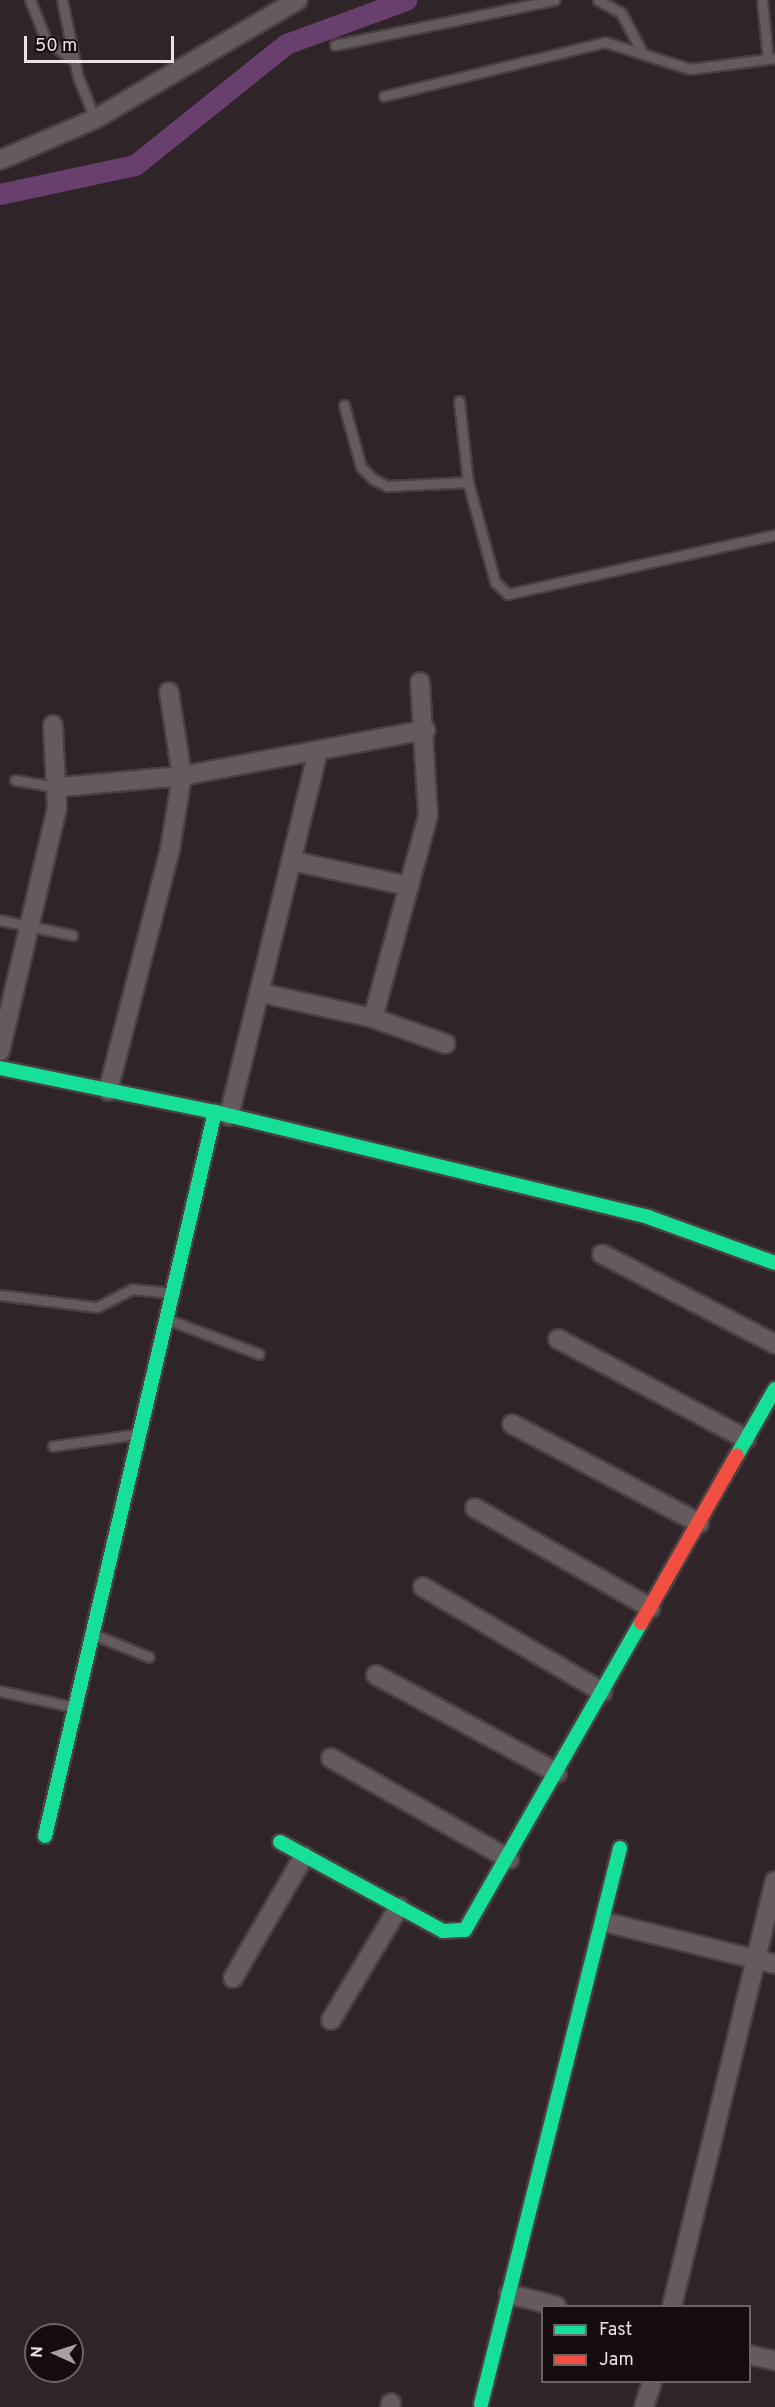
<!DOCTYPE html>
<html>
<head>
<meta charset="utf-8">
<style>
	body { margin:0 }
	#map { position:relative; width:775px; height:2407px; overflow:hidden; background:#2f2427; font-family:Overpass,sans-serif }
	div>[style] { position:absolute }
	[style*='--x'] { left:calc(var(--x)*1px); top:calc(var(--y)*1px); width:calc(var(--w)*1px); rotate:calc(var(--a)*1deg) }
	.canal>* { height:21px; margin:-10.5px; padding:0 10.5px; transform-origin:10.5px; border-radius:10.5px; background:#693f6e }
	.roads { filter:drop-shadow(2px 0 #494042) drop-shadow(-2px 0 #494042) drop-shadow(0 2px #494042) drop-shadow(0 -2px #494042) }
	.lane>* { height:9px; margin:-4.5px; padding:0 4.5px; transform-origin:4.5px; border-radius:4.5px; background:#655b5e }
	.street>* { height:18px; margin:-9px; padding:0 9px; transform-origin:9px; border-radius:9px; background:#655b5e }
	.fast>* { height:14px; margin:-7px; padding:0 7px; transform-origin:7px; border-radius:7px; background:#16e098 }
	.jam>* { height:14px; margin:-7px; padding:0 7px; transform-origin:7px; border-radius:7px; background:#f24e42 }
	span { translate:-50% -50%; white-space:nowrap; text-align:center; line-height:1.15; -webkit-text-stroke:5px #150c0e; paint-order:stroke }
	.legend { position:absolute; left:541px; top:2305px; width:210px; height:78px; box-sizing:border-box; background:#150c0e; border:2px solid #6c6163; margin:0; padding:8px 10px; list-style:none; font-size:18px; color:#eee1e3 }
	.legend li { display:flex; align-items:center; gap:12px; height:30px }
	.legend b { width:30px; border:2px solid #6c6163 }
	.north { position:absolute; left:24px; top:2323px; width:60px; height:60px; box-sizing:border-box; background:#150c0e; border:2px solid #6c6163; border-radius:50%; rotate:273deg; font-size:16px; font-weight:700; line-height:24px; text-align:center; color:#eee1e3 }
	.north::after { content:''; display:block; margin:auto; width:21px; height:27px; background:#ab9fa1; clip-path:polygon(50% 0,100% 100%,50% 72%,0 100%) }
	.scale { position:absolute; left:24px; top:36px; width:150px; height:27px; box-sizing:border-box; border:3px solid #eee1e3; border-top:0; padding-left:8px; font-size:18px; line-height:21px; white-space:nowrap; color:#eee1e3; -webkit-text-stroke:4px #150c0e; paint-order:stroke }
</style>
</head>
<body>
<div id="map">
	<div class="canal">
		<div style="--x:0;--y:194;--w:138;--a:-12.1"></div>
		<div style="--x:135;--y:165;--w:193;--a:-38.7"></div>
		<div style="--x:286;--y:44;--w:128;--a:-20.1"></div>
	</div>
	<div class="roads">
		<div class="lane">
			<div style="--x:30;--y:0;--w:43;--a:68.2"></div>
			<div style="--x:46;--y:40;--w:34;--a:36"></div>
			<div style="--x:62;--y:0;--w:79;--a:78.3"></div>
			<div style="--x:78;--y:77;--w:45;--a:68"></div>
			<div style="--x:598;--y:0;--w:26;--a:29"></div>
			<div style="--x:621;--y:13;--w:44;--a:61.7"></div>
			<div style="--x:762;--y:0;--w:59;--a:84.2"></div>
			<div style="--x:335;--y:45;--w:224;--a:-11.6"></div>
			<div style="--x:384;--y:96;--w:228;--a:-13.7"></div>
			<div style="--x:605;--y:42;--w:89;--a:17.6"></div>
			<div style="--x:690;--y:69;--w:86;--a:-7.4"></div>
			<div style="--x:459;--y:401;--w:81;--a:83.7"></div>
			<div style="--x:344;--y:405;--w:64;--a:74.7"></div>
			<div style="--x:361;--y:467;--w:17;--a:45"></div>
			<div style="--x:373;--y:479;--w:16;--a:27"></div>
			<div style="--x:387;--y:486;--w:81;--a:-2.8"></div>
			<div style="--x:468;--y:482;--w:104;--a:74.9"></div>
			<div style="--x:495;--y:582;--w:18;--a:43"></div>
			<div style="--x:508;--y:594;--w:273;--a:-12.5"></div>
			<div style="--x:15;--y:780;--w:43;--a:9.5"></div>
			<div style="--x:0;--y:920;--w:74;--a:11.8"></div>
			<div style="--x:0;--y:1295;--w:98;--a:7.1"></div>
			<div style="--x:97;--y:1307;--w:39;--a:-27"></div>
			<div style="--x:132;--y:1289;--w:40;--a:5.7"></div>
			<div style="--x:169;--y:1320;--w:96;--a:20.7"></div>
			<div style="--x:53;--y:1446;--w:85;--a:-8.1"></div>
			<div style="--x:95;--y:1635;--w:58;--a:22.2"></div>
			<div style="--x:0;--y:1691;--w:76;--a:12.2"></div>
		</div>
		<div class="street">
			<div style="--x:0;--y:160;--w:103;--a:-23.3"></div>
			<div style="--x:95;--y:119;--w:235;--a:-30.4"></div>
			<div style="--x:60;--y:787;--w:122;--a:-5.2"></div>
			<div style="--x:182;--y:776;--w:248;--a:-10.7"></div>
			<div style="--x:292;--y:861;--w:120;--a:12.1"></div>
			<div style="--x:261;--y:993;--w:115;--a:12.6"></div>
			<div style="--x:373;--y:1018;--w:77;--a:19.6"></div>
			<div style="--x:373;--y:1018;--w:209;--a:-74.8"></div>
			<div style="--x:428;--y:816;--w:134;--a:-93.4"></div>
			<div style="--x:0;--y:1051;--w:250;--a:-76.8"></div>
			<div style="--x:57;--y:808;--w:83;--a:-92.8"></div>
			<div style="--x:108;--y:1091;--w:250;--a:-75.6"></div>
			<div style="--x:170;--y:849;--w:74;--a:-80.7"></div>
			<div style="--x:182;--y:776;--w:85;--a:-98.8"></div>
			<div style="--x:229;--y:1116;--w:373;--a:-76.3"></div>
			<div style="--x:602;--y:1254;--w:195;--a:27.5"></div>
			<div style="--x:558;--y:1339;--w:213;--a:28"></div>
			<div style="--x:512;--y:1424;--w:212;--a:27.9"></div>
			<div style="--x:475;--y:1508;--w:202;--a:29.6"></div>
			<div style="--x:423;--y:1587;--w:208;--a:30.3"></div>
			<div style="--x:376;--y:1675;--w:206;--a:28.4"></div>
			<div style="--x:331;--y:1758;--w:205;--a:29.6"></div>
			<div style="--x:604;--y:1922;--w:176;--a:13.8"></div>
			<div style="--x:233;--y:1978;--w:141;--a:-59.8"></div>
			<div style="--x:331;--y:2020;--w:132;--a:-59"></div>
			<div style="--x:509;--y:2294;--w:49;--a:14.3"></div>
			<div style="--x:672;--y:2306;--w:437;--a:-76.4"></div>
			<div style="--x:750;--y:2355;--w:26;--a:13"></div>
			<div style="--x:390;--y:2407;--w:4;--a:-76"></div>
			<div style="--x:644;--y:2407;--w:26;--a:-72"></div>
		</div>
		<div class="fast">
			<div style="--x:0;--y:1068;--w:219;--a:11.6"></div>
			<div style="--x:215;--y:1112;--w:446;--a:13.6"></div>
			<div style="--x:648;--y:1217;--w:135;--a:19.9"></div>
			<div style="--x:737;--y:1455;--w:76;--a:-60.1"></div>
			<div style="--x:45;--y:1836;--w:744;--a:-76.79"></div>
			<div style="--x:280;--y:1842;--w:186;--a:28.6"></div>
			<div style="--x:443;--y:1931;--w:22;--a:-3"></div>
			<div style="--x:465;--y:1930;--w:354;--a:-60.2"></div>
			<div style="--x:481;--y:2404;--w:573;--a:-75.96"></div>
		</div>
		<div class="jam">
			<div style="--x:641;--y:1623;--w:193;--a:-60.3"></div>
		</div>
	</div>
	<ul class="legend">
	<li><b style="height:8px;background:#16e098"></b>Fast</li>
	<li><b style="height:8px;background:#f24e42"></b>Jam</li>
	</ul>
	<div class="north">N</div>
	<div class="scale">50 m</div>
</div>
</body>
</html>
